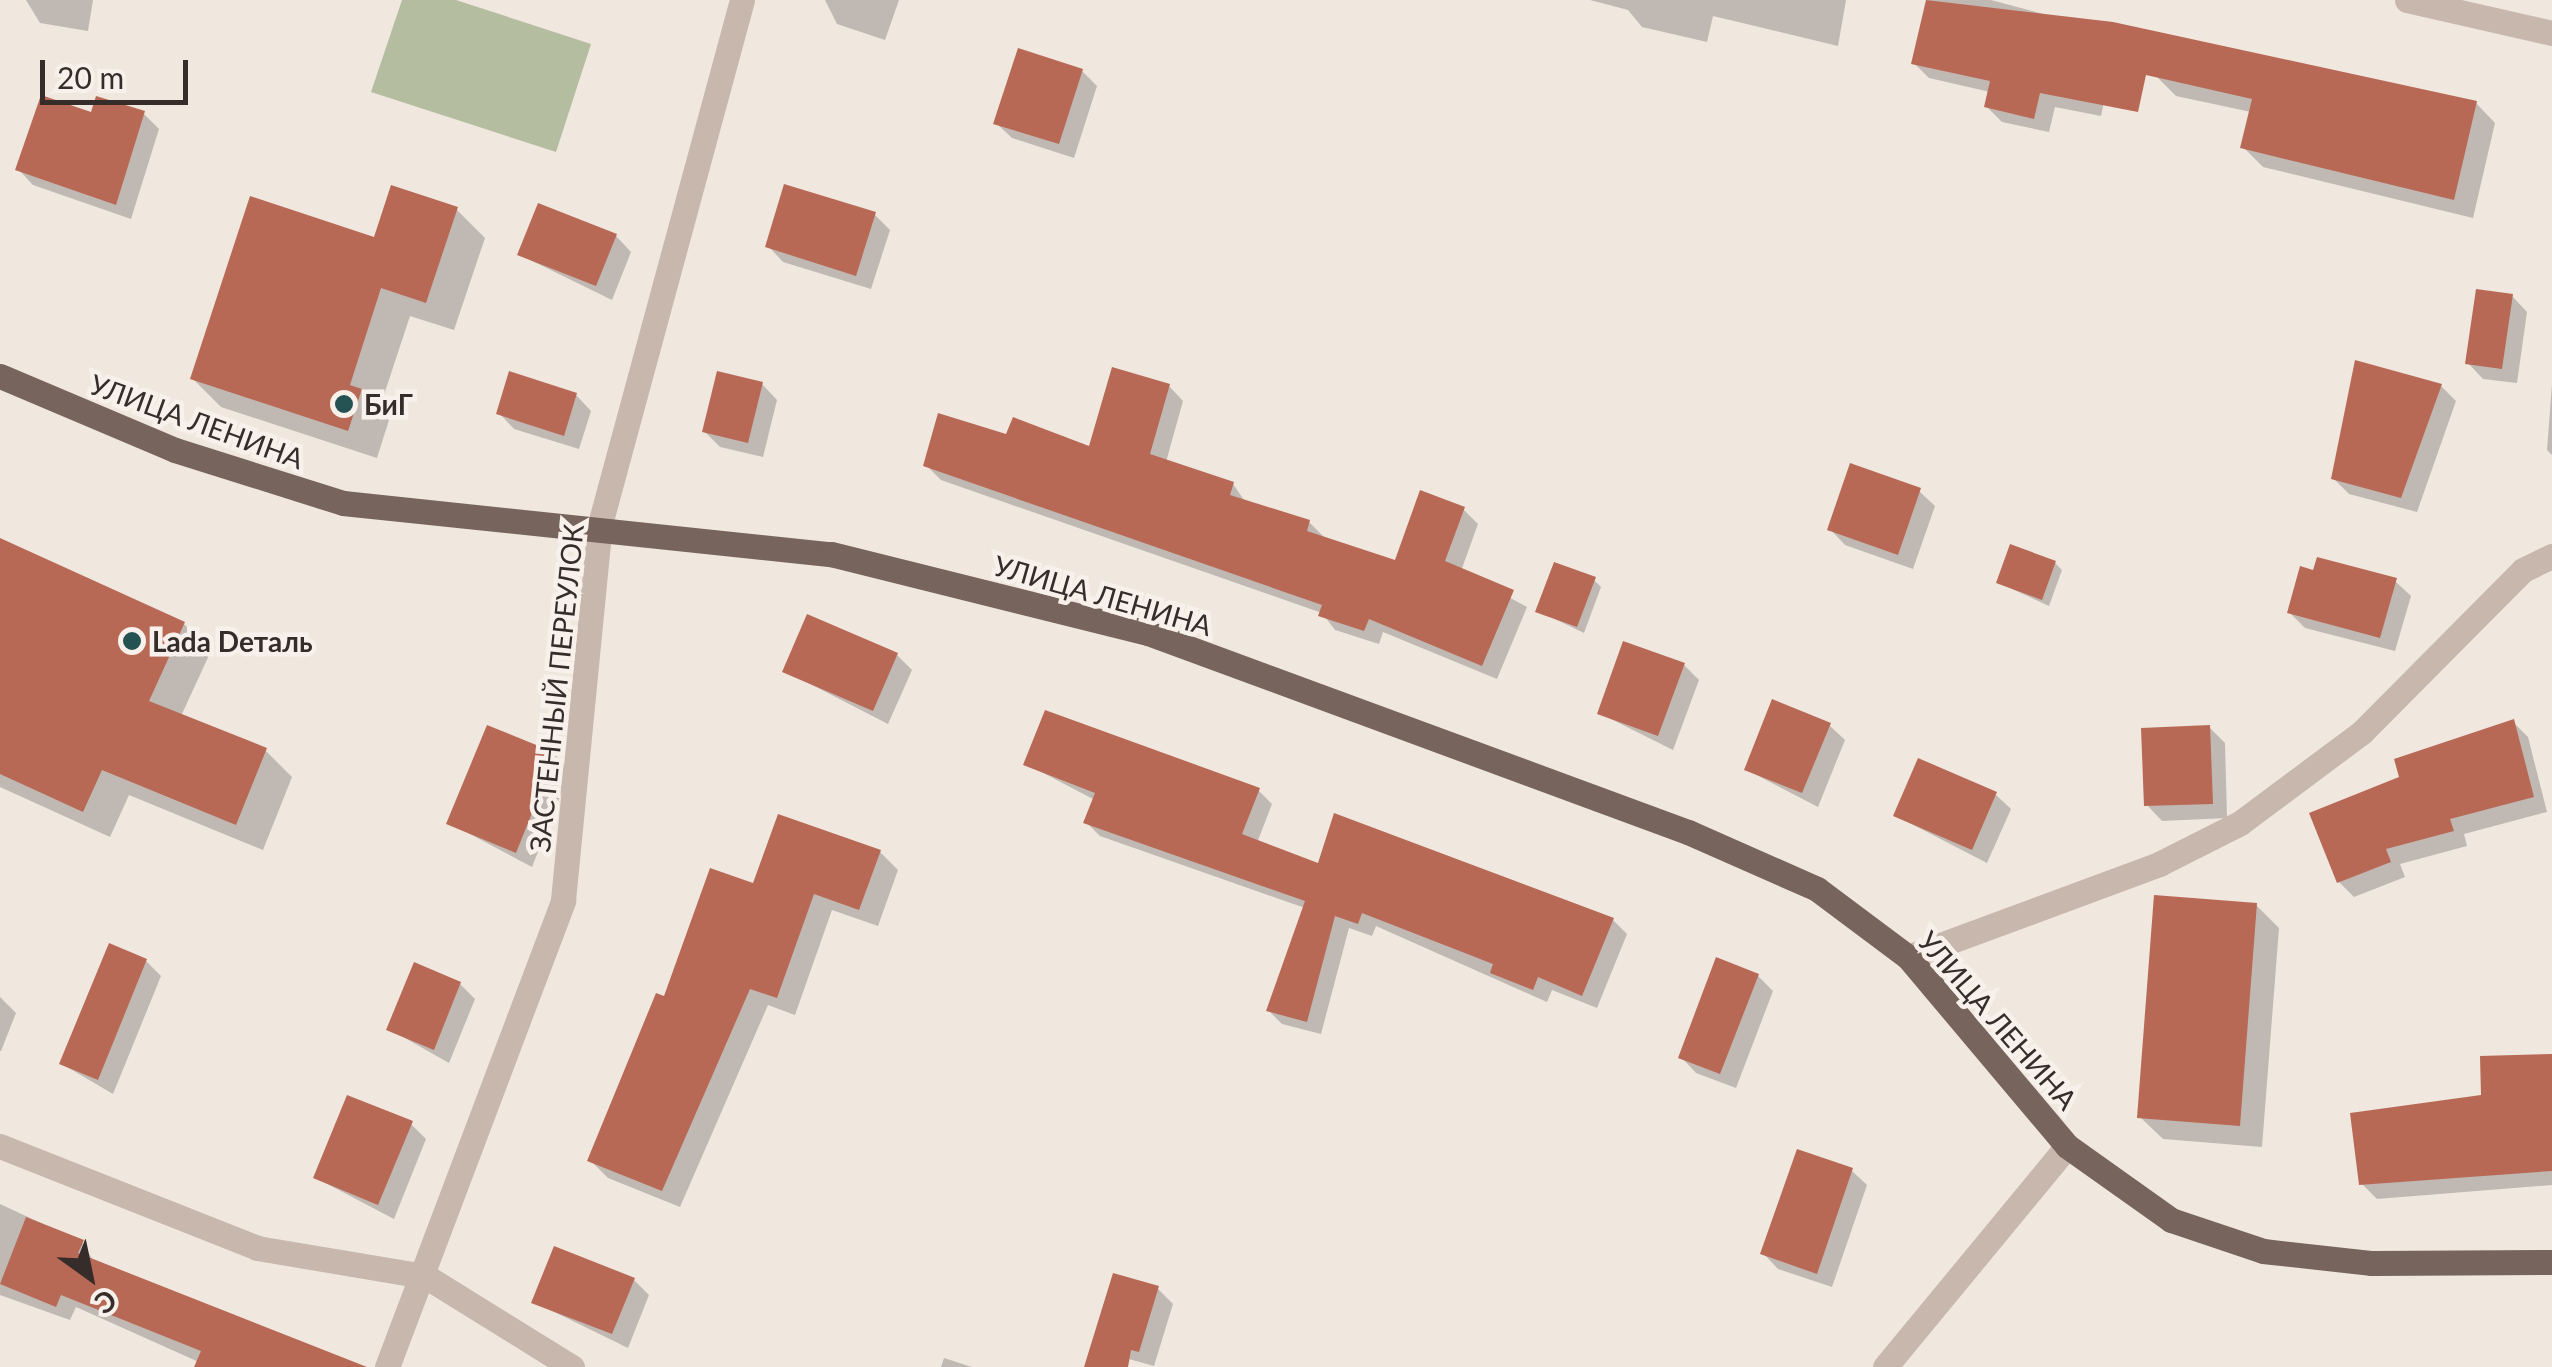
<!DOCTYPE html>
<html>
<head>
<meta charset="utf-8">
<style>
	body { margin:0 }
	#map { position:relative; width:2552px; height:1367px; overflow:hidden; background:#f0e7df; font-family:Lato,sans-serif }
	div>[style] { position:absolute }
	[style*='--x'] { left:calc(var(--x)*1px); top:calc(var(--y)*1px); width:calc(var(--w)*1px); rotate:calc(var(--a)*1deg) }
	.green>* { inset:0; background:#b5bda1 }
	.shadow>* { inset:0; background:#0003 }
	.building>* { inset:0; background:#b86955 }
	.minor>* { height:25px; margin:-12.5px; padding:0 12.5px; transform-origin:12.5px; border-radius:12.5px; background:#c7b7ac }
	.major>* { height:25px; margin:-12.5px; padding:0 12.5px; transform-origin:12.5px; border-radius:12.5px; background:#76645d }
	.dots>* { width:28px; height:28px; translate:-50% -50%; box-sizing:border-box; border:5px solid #f8f1eb; border-radius:50% }
	span { translate:-50% -50%; white-space:nowrap; text-align:center; line-height:1.15; -webkit-text-stroke:9px #f8f1eb; paint-order:stroke }
	.poi-label { font-size:28px; color:#362d2a; font-weight:700 }
	.left { translate:0 -50%; text-align:left }
	.street-label { font-size:28px; color:#362d2a }
	.north { position:absolute; left:40px; top:1227px; width:100px; height:100px; -webkit-text-stroke:8px #f8f1eb; paint-order:stroke; rotate:147deg; font-size:28px; font-weight:700; line-height:40px; text-align:center; color:#362d2a }
	.north::after { content:''; display:block; margin:auto; width:35px; height:45px; background:#362d2a; clip-path:polygon(50% 0,100% 100%,50% 72%,0 100%) }
	.scale { position:absolute; left:40px; top:60px; width:148px; height:45px; box-sizing:border-box; border:5px solid #362d2a; border-top:0; padding-left:12px; font-size:30px; line-height:35px; white-space:nowrap; color:#362d2a; -webkit-text-stroke:8px #f8f1eb; paint-order:stroke }
</style>
</head>
<body>
<div id="map">
	<div class="green">
		<div style="clip-path:polygon(402px 0,456px 0,591px 44px,556px 152px,371px 92px)"></div>
	</div>
	<div class="shadow">
		<div style="clip-path:polygon(26px 0,93px 0,88px 31px,40px 23px)"></div>
		<div style="clip-path:polygon(825px 0,899px 0,885px 40px,837px 24px)"></div>
		<div style="clip-path:polygon(1590px 0,1846px 0,1838px 46px,1713px 16px,1707px 42px,1642px 27px,1628px 10px)"></div>
		<div style="clip-path:polygon(1928px 0,1991px 0,2100px 29px,2116px 44px,2101px 116px,2055px 107px,2049px 132px,2002px 122px,1987px 107px,1990px 92px,1929px 78px,1914px 63px)"></div>
		<div style="clip-path:polygon(1082px 71px,1097px 86px,1074px 158px,1012px 138px,996px 123px)"></div>
		<div style="clip-path:polygon(2156px 76px,2476px 103px,2495px 123px,2473px 218px,2263px 167px,2243px 147px,2251px 112px,2176px 96px)"></div>
		<div style="clip-path:polygon(144px 114px,159px 129px,131px 219px,33px 185px,18px 169px,93px 115px)"></div>
		<div style="clip-path:polygon(456px 209px,485px 238px,454px 330px,410px 316px,379px 410px,389px 420px,377px 458px,221px 407px,192px 378px,376px 240px)"></div>
		<div style="clip-path:polygon(874px 214px,890px 230px,871px 289px,783px 262px,768px 246px)"></div>
		<div style="clip-path:polygon(616px 236px,631px 252px,612px 300px,520px 255px)"></div>
		<div style="clip-path:polygon(2512px 296px,2527px 312px,2517px 383px,2483px 379px,2468px 363px)"></div>
		<div style="clip-path:polygon(762px 384px,777px 400px,763px 457px,720px 447px,705px 432px)"></div>
		<div style="clip-path:polygon(2552px 384px,2552px 455px,2547px 450px)"></div>
		<div style="clip-path:polygon(1169px 386px,1183px 401px,1166px 462px,1233px 484px,1246px 503px,1309px 522px,1324px 537px,1397px 564px,1463px 509px,1478px 524px,1461px 571px,1527px 607px,1497px 679px,1383px 632px,1379px 644px,1335px 630px,1322px 613px,941px 480px,926px 465px,1008px 437px,1091px 449px)"></div>
		<div style="clip-path:polygon(2441px 386px,2456px 401px,2417px 512px,2349px 494px,2334px 479px)"></div>
		<div style="clip-path:polygon(576px 395px,591px 411px,579px 449px,514px 429px,499px 413px)"></div>
		<div style="clip-path:polygon(1919px 491px,1935px 506px,1913px 569px,1845px 545px,1830px 529px)"></div>
		<div style="clip-path:polygon(0 540px,184px 624px,211px 651px,181px 716px,265px 750px,292px 777px,263px 850px,129px 795px,110px 837px,0 787px)"></div>
		<div style="clip-path:polygon(2055px 563px,2062px 570px,2049px 606px,1999px 583px)"></div>
		<div style="clip-path:polygon(1594px 580px,1601px 587px,1584px 633px,1538px 611px)"></div>
		<div style="clip-path:polygon(2395px 581px,2411px 596px,2395px 651px,2305px 628px,2289px 612px)"></div>
		<div style="clip-path:polygon(897px 655px,912px 670px,888px 724px,785px 671px)"></div>
		<div style="clip-path:polygon(1684px 665px,1699px 680px,1673px 750px,1599px 713px)"></div>
		<div style="clip-path:polygon(2513px 722px,2528px 737px,2547px 812px,2464px 834px,2467px 846px,2400px 864px,2405px 877px,2354px 897px,2339px 882px,2402px 779px)"></div>
		<div style="clip-path:polygon(1829px 725px,1845px 740px,1818px 807px,1747px 770px)"></div>
		<div style="clip-path:polygon(2209px 727px,2225px 743px,2227px 818px,2162px 821px,2147px 805px)"></div>
		<div style="clip-path:polygon(555px 755px,570px 771px,532px 867px,449px 823px)"></div>
		<div style="clip-path:polygon(1026px 764px,1258px 790px,1272px 804px,1257px 843px,1319px 866px,1613px 920px,1627px 934px,1597px 1008px,1552px 990px,1547px 1002px,1376px 926px,1372px 936px,1349px 928px,1321px 1034px,1282px 1024px,1268px 1010px,1305px 908px,1100px 836px,1086px 822px,1095px 800px)"></div>
		<div style="clip-path:polygon(1995px 794px,2011px 809px,1987px 863px,1896px 816px)"></div>
		<div style="clip-path:polygon(880px 852px,898px 870px,878px 926px,832px 910px,795px 1015px,768px 1005px,680px 1207px,608px 1178px,590px 1160px,666px 1000px,755px 886px)"></div>
		<div style="clip-path:polygon(2256px 905px,2279px 928px,2262px 1147px,2163px 1139px,2140px 1117px)"></div>
		<div style="clip-path:polygon(146px 961px,161px 976px,113px 1094px,62px 1064px)"></div>
		<div style="clip-path:polygon(1758px 976px,1773px 991px,1736px 1088px,1696px 1073px,1681px 1057px)"></div>
		<div style="clip-path:polygon(460px 984px,475px 999px,449px 1063px,389px 1029px)"></div>
		<div style="clip-path:polygon(0 997px,16px 1013px,1px 1051px,0 1051px)"></div>
		<div style="clip-path:polygon(2552px 1055px,2552px 1185px,2377px 1199px,2361px 1183px)"></div>
		<div style="clip-path:polygon(411px 1124px,426px 1139px,394px 1219px,316px 1178px)"></div>
		<div style="clip-path:polygon(1851px 1170px,1867px 1185px,1832px 1287px,1778px 1269px,1763px 1253px)"></div>
		<div style="clip-path:polygon(0 1204px,82px 1242px,94px 1262px,315px 1367px,210px 1367px,76px 1307px,70px 1320px,0 1295px)"></div>
		<div style="clip-path:polygon(634px 1280px,649px 1295px,628px 1348px,534px 1302px)"></div>
		<div style="clip-path:polygon(1158px 1289px,1173px 1304px,1154px 1366px,1111px 1354px)"></div>
		<div style="clip-path:polygon(944px 1358px,972px 1367px,941px 1367px)"></div>
	</div>
	<div class="building">
		<div style="clip-path:polygon(1926px 0,2113px 22px,2477px 101px,2454px 200px,2240px 148px,2252px 99px,2146px 75px,2138px 112px,2040px 93px,2034px 119px,1984px 107px,1990px 81px,1911px 64px)"></div>
		<div style="clip-path:polygon(1018px 48px,1083px 69px,1059px 144px,993px 124px)"></div>
		<div style="clip-path:polygon(41px 95px,91px 112px,96px 96px,145px 111px,116px 205px,15px 170px)"></div>
		<div style="clip-path:polygon(784px 184px,876px 212px,856px 276px,765px 247px)"></div>
		<div style="clip-path:polygon(391px 185px,458px 207px,426px 303px,381px 288px,350px 385px,362px 389px,348px 431px,190px 379px,250px 196px,374px 237px)"></div>
		<div style="clip-path:polygon(538px 203px,617px 234px,596px 286px,517px 255px)"></div>
		<div style="clip-path:polygon(2476px 289px,2513px 294px,2502px 369px,2465px 364px)"></div>
		<div style="clip-path:polygon(2355px 360px,2442px 384px,2401px 498px,2331px 479px)"></div>
		<div style="clip-path:polygon(1112px 367px,1170px 384px,1150px 454px,1234px 482px,1230px 495px,1310px 520px,1307px 531px,1395px 560px,1420px 490px,1465px 507px,1445px 561px,1514px 590px,1482px 666px,1369px 619px,1364px 631px,1318px 616px,1322px 605px,923px 466px,938px 413px,1006px 434px,1013px 417px,1089px 446px)"></div>
		<div style="clip-path:polygon(509px 371px,577px 393px,564px 436px,496px 414px)"></div>
		<div style="clip-path:polygon(717px 371px,763px 382px,748px 443px,702px 432px)"></div>
		<div style="clip-path:polygon(1850px 463px,1921px 488px,1898px 555px,1827px 530px)"></div>
		<div style="clip-path:polygon(0 538px,185px 622px,149px 701px,267px 748px,236px 825px,102px 770px,83px 812px,0 774px)"></div>
		<div style="clip-path:polygon(2010px 544px,2056px 561px,2042px 600px,1996px 583px)"></div>
		<div style="clip-path:polygon(2317px 557px,2397px 578px,2380px 638px,2287px 613px,2300px 566px,2313px 570px)"></div>
		<div style="clip-path:polygon(1554px 562px,1596px 577px,1577px 627px,1535px 612px)"></div>
		<div style="clip-path:polygon(807px 614px,898px 653px,873px 711px,782px 672px)"></div>
		<div style="clip-path:polygon(1623px 641px,1685px 663px,1658px 736px,1597px 714px)"></div>
		<div style="clip-path:polygon(1772px 699px,1831px 723px,1802px 793px,1744px 770px)"></div>
		<div style="clip-path:polygon(1045px 710px,1260px 788px,1242px 834px,1318px 863px,1334px 813px,1614px 918px,1582px 996px,1538px 977px,1533px 990px,1490px 973px,1493px 964px,1362px 913px,1358px 924px,1335px 916px,1307px 1022px,1266px 1011px,1305px 901px,1083px 823px,1095px 793px,1023px 765px)"></div>
		<div style="clip-path:polygon(2514px 719px,2534px 797px,2450px 819px,2454px 831px,2386px 849px,2391px 862px,2337px 883px,2309px 813px,2399px 777px,2394px 759px)"></div>
		<div style="clip-path:polygon(487px 725px,556px 753px,516px 853px,446px 824px)"></div>
		<div style="clip-path:polygon(2210px 725px,2213px 804px,2144px 806px,2141px 728px)"></div>
		<div style="clip-path:polygon(1918px 758px,1997px 792px,1972px 850px,1893px 816px)"></div>
		<div style="clip-path:polygon(778px 814px,881px 850px,859px 910px,814px 894px,777px 998px,750px 989px,662px 1191px,587px 1161px,656px 993px,664px 996px,710px 868px,753px 883px)"></div>
		<div style="clip-path:polygon(2154px 895px,2257px 903px,2240px 1126px,2137px 1118px)"></div>
		<div style="clip-path:polygon(109px 943px,147px 959px,98px 1080px,59px 1064px)"></div>
		<div style="clip-path:polygon(1716px 957px,1759px 974px,1720px 1074px,1678px 1058px)"></div>
		<div style="clip-path:polygon(414px 962px,461px 982px,434px 1050px,386px 1030px)"></div>
		<div style="clip-path:polygon(2552px 1054px,2552px 1171px,2359px 1185px,2350px 1113px,2481px 1095px,2480px 1056px)"></div>
		<div style="clip-path:polygon(347px 1095px,413px 1121px,378px 1205px,313px 1178px)"></div>
		<div style="clip-path:polygon(1797px 1149px,1853px 1168px,1817px 1274px,1760px 1254px)"></div>
		<div style="clip-path:polygon(26px 1217px,84px 1240px,78px 1253px,367px 1367px,194px 1367px,201px 1351px,61px 1295px,56px 1307px,0 1284px)"></div>
		<div style="clip-path:polygon(554px 1246px,635px 1278px,612px 1334px,531px 1303px)"></div>
		<div style="clip-path:polygon(1113px 1273px,1159px 1286px,1139px 1352px,1131px 1350px,1128px 1367px,1084px 1367px)"></div>
	</div>
	<div class="minor">
		<div style="--x:2407;--y:0;--w:149;--a:12.8"></div>
		<div style="--x:1908;--y:957;--w:268;--a:-20.3"></div>
		<div style="--x:2159;--y:864;--w:91;--a:-26.8"></div>
		<div style="--x:2240;--y:823;--w:152;--a:-36.7"></div>
		<div style="--x:2362;--y:732;--w:228;--a:-45.2"></div>
		<div style="--x:2523;--y:570;--w:32;--a:-26"></div>
		<div style="--x:0;--y:1146;--w:277;--a:21.6"></div>
		<div style="--x:257;--y:1248;--w:170;--a:9.5"></div>
		<div style="--x:425;--y:1276;--w:173;--a:31.8"></div>
		<div style="--x:387;--y:1367;--w:499;--a:-69.3"></div>
		<div style="--x:563;--y:900;--w:378;--a:-84.4"></div>
		<div style="--x:600;--y:524;--w:543;--a:-74.84"></div>
		<div style="--x:1885;--y:1367;--w:286;--a:-50.5"></div>
	</div>
	<div class="major">
		<div style="--x:0;--y:376;--w:190;--a:22.9"></div>
		<div style="--x:175;--y:450;--w:176;--a:17.5"></div>
		<div style="--x:343;--y:503;--w:491;--a:6"></div>
		<div style="--x:831;--y:554;--w:327;--a:14"></div>
		<div style="--x:1148;--y:633;--w:576;--a:20.23"></div>
		<div style="--x:1688;--y:832;--w:141;--a:23.8"></div>
		<div style="--x:1817;--y:889;--w:114;--a:36.8"></div>
		<div style="--x:1908;--y:957;--w:247;--a:49.9"></div>
		<div style="--x:2067;--y:1146;--w:128;--a:35.4"></div>
		<div style="--x:2171;--y:1220;--w:97;--a:18.6"></div>
		<div style="--x:2263;--y:1251;--w:110;--a:6.3"></div>
		<div style="--x:2372;--y:1263;--w:180;--a:-0.3"></div>
	</div>
	<div class="dots">
		<div style="left:344px;top:404px;background:#245253"></div>
		<div style="left:132px;top:641px;background:#245253"></div>
	</div>
	<div class="poi-label">
		<span class="left" style="left:364px;top:404px">БиГ</span>
		<span class="left" style="left:152px;top:641px">Lada Dеталь</span>
	</div>
	<div class="street-label">
		<span style="left:197px;top:421px;rotate:20deg">УЛИЦА ЛЕНИНА</span>
		<span style="left:1103px;top:595px;rotate:16deg">УЛИЦА ЛЕНИНА</span>
		<span style="left:556px;top:688px;rotate:-84deg">ЗАСТЕННЫЙ ПЕРЕУЛОК</span>
		<span style="left:1998px;top:1020px;rotate:49deg">УЛИЦА ЛЕНИНА</span>
	</div>
	<div class="north">С</div>
	<div class="scale">20 m</div>
</div>
</body>
</html>
